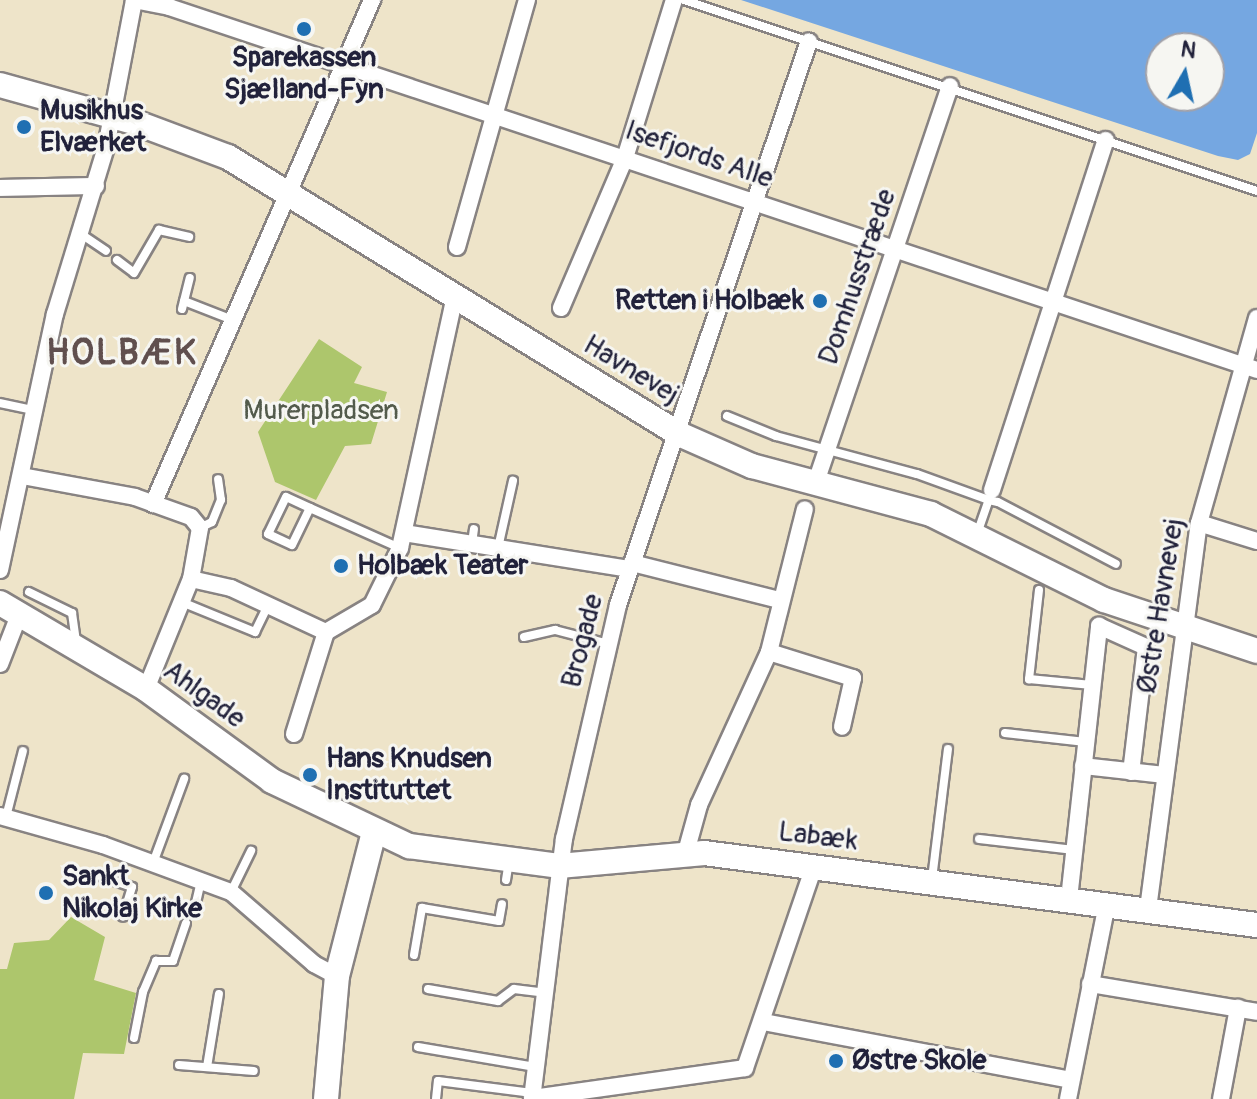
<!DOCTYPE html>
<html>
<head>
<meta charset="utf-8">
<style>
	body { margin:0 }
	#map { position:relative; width:1257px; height:1099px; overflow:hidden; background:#eee4c9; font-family:Pangolin,sans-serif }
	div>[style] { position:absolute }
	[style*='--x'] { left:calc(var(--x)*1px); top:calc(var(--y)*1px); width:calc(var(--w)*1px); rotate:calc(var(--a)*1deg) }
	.green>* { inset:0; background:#adc66c }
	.water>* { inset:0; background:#75a7e1 }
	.roads { filter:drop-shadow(2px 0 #888382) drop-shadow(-2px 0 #888382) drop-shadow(0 2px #888382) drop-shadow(0 -2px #888382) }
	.lane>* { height:8px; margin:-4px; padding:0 4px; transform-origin:4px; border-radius:4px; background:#fff }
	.street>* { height:16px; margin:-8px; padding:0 8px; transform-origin:8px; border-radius:8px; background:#fff }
	.secondary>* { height:24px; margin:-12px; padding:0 12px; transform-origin:12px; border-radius:12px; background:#fff }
	.dots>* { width:22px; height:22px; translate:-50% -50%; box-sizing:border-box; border:4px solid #f6f6f2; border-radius:50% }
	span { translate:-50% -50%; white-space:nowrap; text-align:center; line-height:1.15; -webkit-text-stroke:6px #f6f6f2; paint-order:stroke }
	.poi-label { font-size:28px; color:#22223b; font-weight:700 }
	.left { translate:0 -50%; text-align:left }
	.right { translate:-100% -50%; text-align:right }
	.street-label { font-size:28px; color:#22223b }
	.park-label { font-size:28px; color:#535b4c }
	.district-label { font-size:36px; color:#604f4e; font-weight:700; letter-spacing:2px }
	.north { position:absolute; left:1145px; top:32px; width:80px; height:80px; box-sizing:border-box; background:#f6f6f2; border:2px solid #a1a1a9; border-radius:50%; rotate:9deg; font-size:22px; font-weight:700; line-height:32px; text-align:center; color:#22223b }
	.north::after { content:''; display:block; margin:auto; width:28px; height:36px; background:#1f6fb2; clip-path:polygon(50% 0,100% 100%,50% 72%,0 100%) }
</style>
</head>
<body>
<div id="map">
	<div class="green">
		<div style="clip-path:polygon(319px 339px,362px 367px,354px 383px,387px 392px,371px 444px,345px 446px,316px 500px,275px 482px,258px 432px)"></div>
		<div style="clip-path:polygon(71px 917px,105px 937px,94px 980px,136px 993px,124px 1054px,83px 1053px,74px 1099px,0 1099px,0 969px,7px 969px,14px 943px,49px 940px)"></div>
	</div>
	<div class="water">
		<div style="clip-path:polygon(evenodd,741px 0,1257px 0,1257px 133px,1250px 154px,1238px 160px,1218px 156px,741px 0,1209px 48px,1209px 96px,1161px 96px,1161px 48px,1209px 48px)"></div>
	</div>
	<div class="roads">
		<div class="lane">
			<div style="--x:684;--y:0;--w:604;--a:18.43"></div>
			<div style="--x:81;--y:234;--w:30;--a:34"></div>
			<div style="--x:117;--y:260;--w:21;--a:37"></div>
			<div style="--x:134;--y:273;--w:50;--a:-59.8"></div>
			<div style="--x:159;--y:230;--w:31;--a:13"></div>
			<div style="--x:184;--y:301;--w:53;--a:21.2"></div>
			<div style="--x:182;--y:309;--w:32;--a:-76"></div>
			<div style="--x:0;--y:403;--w:35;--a:12"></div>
			<div style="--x:727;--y:416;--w:53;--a:22.2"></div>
			<div style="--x:776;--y:436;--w:146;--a:15.1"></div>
			<div style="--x:917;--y:474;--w:77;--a:19.9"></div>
			<div style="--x:310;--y:508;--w:26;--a:-155"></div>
			<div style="--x:286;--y:497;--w:41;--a:115.9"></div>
			<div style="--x:268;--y:534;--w:26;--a:25"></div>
			<div style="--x:292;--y:545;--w:41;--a:-64.1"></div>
			<div style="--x:310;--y:508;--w:98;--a:24"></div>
			<div style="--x:200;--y:528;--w:13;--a:-27"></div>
			<div style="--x:212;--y:522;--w:24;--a:-68"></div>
			<div style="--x:221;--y:500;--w:21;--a:-98"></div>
			<div style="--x:977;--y:534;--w:36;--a:-71"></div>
			<div style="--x:989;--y:500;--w:9;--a:13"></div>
			<div style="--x:998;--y:502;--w:133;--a:27.7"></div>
			<div style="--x:472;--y:543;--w:14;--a:-82"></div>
			<div style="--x:498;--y:548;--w:69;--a:-77.4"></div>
			<div style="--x:1039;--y:590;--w:90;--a:96.4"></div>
			<div style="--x:1029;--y:679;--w:63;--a:5.4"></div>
			<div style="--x:29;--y:592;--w:48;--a:26"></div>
			<div style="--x:72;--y:613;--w:30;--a:82"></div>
			<div style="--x:184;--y:603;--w:77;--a:22.2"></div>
			<div style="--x:255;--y:632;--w:30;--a:-64"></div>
			<div style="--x:524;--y:637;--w:32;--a:-13"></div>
			<div style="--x:555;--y:630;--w:56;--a:14.5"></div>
			<div style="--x:1005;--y:733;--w:81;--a:6.4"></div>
			<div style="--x:6;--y:817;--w:68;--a:-75.6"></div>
			<div style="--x:979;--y:839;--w:96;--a:6.6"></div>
			<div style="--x:153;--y:863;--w:90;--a:-69.7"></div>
			<div style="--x:97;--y:875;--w:37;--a:19"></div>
			<div style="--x:132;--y:887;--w:31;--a:107"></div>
			<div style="--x:932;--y:879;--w:131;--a:-83"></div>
			<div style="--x:506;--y:880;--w:18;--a:-81"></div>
			<div style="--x:231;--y:892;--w:46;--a:-64"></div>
			<div style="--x:195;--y:907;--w:27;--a:-77"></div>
			<div style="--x:414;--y:955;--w:48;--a:-80.3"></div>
			<div style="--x:422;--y:908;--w:78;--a:9.6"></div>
			<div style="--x:499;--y:921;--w:17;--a:-80"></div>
			<div style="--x:428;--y:989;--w:71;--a:9.7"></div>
			<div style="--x:498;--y:1001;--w:20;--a:-37"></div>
			<div style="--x:514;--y:989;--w:31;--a:7"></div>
			<div style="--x:134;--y:1038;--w:47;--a:-78.9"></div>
			<div style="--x:143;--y:992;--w:34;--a:-67"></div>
			<div style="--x:156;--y:961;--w:17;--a:0"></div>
			<div style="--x:173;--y:961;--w:40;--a:-71.1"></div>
			<div style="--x:418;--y:1047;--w:119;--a:9.7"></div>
			<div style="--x:179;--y:1065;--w:75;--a:4.6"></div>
			<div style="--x:207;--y:1067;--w:74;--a:-80.7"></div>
			<div style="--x:436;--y:1099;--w:18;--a:-84"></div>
			<div style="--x:438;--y:1081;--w:95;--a:7.3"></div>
		</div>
		<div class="street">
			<div style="--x:134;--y:0;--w:36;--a:11"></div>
			<div style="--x:169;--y:7;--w:1147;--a:18.45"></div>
			<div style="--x:0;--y:188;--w:96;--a:-1.2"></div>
			<div style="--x:457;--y:247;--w:257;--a:-74.2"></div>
			<div style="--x:561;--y:308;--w:163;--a:-66.9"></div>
			<div style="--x:625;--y:158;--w:165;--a:-72.8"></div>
			<div style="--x:22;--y:476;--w:115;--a:10.5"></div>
			<div style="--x:135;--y:497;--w:59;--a:19.7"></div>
			<div style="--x:191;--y:517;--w:14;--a:51"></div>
			<div style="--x:200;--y:528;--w:52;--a:100"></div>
			<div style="--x:191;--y:579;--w:41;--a:12.7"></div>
			<div style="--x:231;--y:588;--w:105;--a:24.9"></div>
			<div style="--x:815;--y:485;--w:421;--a:-71.3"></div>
			<div style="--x:992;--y:490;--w:368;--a:-72"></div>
			<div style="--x:153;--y:504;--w:550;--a:-66.51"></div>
			<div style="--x:1199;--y:523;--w:61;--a:17.2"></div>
			<div style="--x:404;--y:533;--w:229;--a:9.1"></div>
			<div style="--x:632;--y:563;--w:152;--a:14.1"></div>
			<div style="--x:0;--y:570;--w:262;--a:-77.9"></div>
			<div style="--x:55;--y:314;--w:175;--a:-73"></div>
			<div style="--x:106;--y:147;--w:150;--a:-79.2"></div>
			<div style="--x:326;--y:632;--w:53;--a:-30.4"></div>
			<div style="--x:372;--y:605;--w:64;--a:-63.8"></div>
			<div style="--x:400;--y:548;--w:258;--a:-77.7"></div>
			<div style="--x:769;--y:652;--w:88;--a:17.2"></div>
			<div style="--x:853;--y:678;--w:50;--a:102.7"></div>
			<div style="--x:0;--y:664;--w:53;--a:-68.8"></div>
			<div style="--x:146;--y:689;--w:119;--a:-67.8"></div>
			<div style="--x:294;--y:734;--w:107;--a:-72.6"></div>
			<div style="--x:1083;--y:766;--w:81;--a:6.3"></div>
			<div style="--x:0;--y:816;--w:107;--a:15.7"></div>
			<div style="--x:103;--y:845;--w:136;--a:20.2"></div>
			<div style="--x:231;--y:892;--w:110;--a:40.9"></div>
			<div style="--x:314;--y:964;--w:26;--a:28"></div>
			<div style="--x:686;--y:852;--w:49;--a:-74.5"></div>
			<div style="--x:699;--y:805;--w:168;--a:-65.4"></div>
			<div style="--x:769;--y:652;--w:147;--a:-75.9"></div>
			<div style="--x:1069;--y:899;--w:275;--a:-83.7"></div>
			<div style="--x:1099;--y:626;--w:51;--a:24.1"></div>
			<div style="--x:1146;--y:647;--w:126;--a:96.8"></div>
			<div style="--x:1148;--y:909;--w:389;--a:-82.5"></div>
			<div style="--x:1199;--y:523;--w:213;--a:-74.2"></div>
			<div style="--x:1090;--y:984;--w:169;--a:9.5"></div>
			<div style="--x:764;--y:1022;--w:312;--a:10.7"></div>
			<div style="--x:532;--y:1098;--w:215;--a:-8"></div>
			<div style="--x:745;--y:1068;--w:213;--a:-71.1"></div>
			<div style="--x:532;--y:1099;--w:262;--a:-83"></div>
			<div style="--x:564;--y:839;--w:240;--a:-77"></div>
			<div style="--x:618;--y:605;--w:595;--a:-71.29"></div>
			<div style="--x:1068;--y:1099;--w:199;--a:-78.7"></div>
			<div style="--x:1221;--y:1099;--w:93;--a:-79.4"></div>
		</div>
		<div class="secondary">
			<div style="--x:0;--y:85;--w:142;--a:15.5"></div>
			<div style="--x:137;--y:123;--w:97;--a:20.5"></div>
			<div style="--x:228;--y:157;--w:529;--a:31.56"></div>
			<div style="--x:679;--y:434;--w:80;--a:23.7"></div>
			<div style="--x:752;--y:466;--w:185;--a:15"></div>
			<div style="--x:931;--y:514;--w:193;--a:26.4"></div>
			<div style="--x:1104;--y:600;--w:161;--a:18.4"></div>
			<div style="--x:0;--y:603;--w:169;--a:30.5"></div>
			<div style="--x:146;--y:689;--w:156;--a:36.1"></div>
			<div style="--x:272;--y:781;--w:152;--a:25.4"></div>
			<div style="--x:409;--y:846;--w:151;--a:7.6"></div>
			<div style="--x:559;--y:866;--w:146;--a:-5.1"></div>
			<div style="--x:704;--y:853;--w:558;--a:7.42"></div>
			<div style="--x:326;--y:1099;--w:123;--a:-84.9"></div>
			<div style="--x:337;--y:976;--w:149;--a:-75.6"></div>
		</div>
	</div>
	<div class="dots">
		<div style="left:304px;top:29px;background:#1f6fb2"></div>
		<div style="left:24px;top:127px;background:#1f6fb2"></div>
		<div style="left:820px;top:301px;background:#1f6fb2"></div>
		<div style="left:341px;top:566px;background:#1f6fb2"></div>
		<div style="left:310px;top:775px;background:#1f6fb2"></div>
		<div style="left:46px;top:893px;background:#1f6fb2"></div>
		<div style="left:836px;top:1061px;background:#1f6fb2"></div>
	</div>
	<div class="poi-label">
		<span style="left:304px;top:74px">Sparekassen<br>Sjælland-Fyn</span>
		<span class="left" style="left:40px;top:127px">Musikhus<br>Elværket</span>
		<span class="right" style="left:804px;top:301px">Retten i Holbæk</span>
		<span class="left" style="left:357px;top:566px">Holbæk Teater</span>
		<span class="left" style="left:326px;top:775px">Hans Knudsen<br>Instituttet</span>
		<span class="left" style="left:62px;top:893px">Sankt<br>Nikolaj Kirke</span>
		<span class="left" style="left:852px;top:1061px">Østre Skole</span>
	</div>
	<div class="street-label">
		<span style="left:699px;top:155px;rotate:19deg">Isefjords Alle</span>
		<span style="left:858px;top:277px;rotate:-71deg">Domhusstræde</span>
		<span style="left:631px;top:370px;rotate:31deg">Havnevej</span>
		<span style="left:1161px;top:606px;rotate:-81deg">Østre Havnevej</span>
		<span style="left:583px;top:641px;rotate:-76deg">Brogade</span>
		<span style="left:204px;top:695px;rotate:36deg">Ahlgade</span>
		<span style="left:818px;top:837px;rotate:7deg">Labæk</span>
	</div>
	<div class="park-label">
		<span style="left:321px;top:411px">Murerpladsen</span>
	</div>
	<div class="district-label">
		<span style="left:122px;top:353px">HOLBÆK</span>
	</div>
	<div class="north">N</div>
</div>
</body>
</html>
